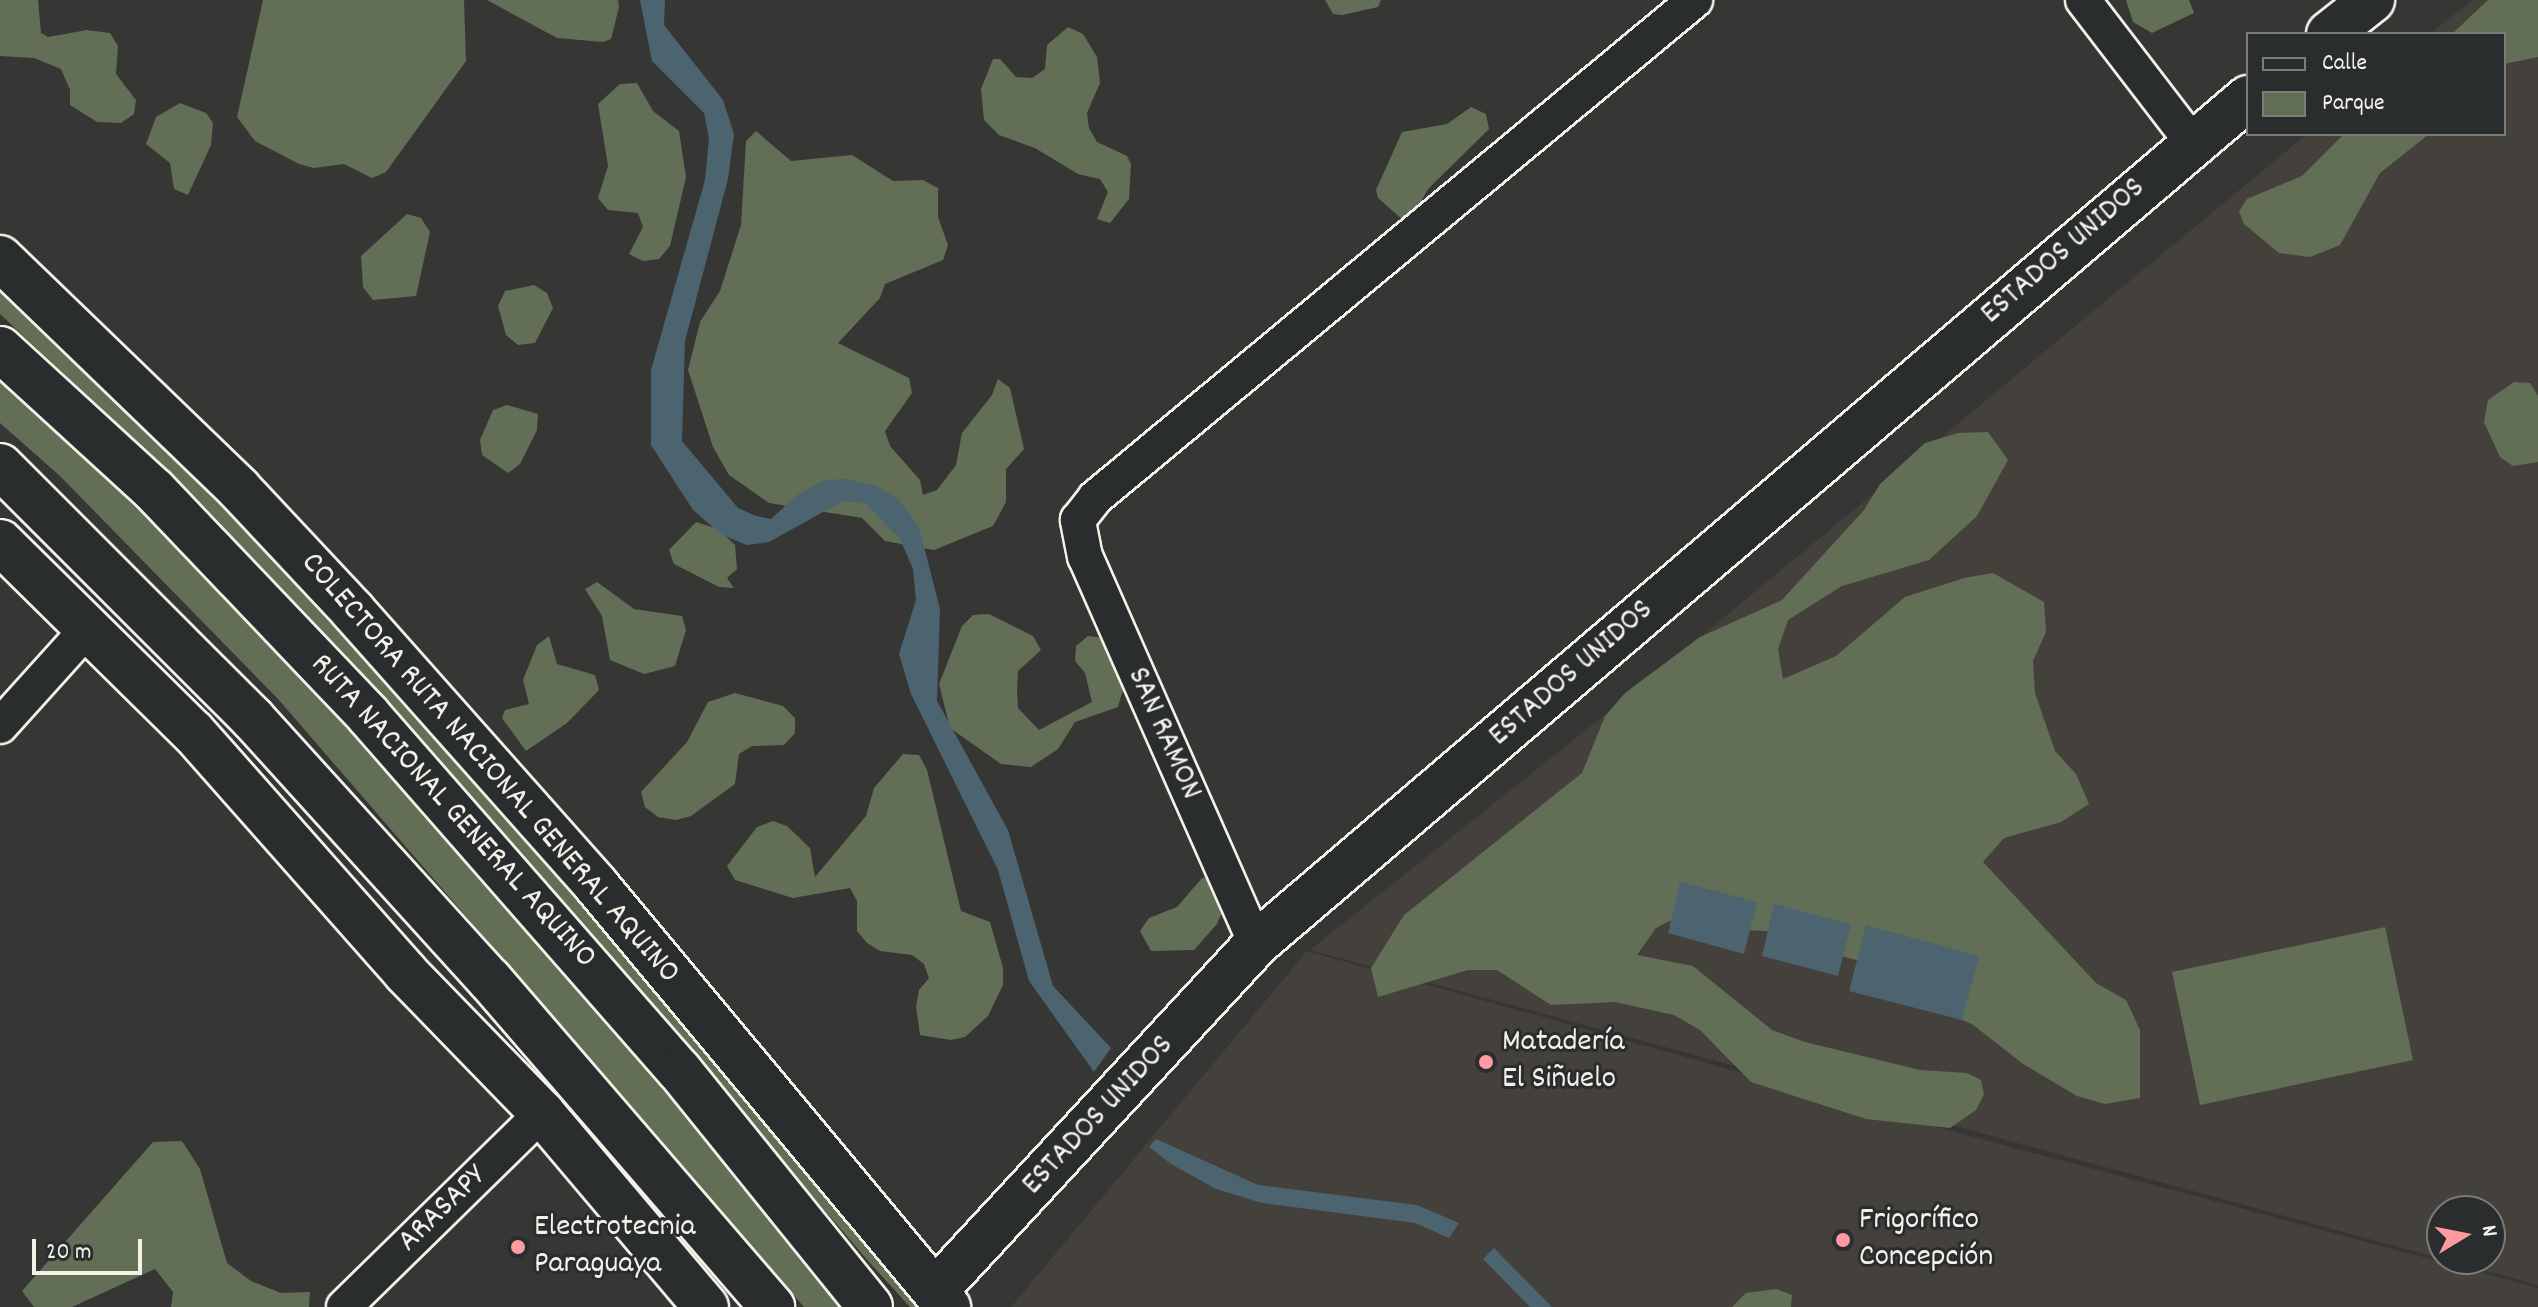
<!DOCTYPE html>
<html>
<head>
<meta charset="utf-8">
<style>
	body { margin:0 }
	#map { position:relative; width:2538px; height:1307px; overflow:hidden; background:#363634; font-family:Dekko,sans-serif }
	div>[style] { position:absolute }
	[style*='--x'] { left:calc(var(--x)*1px); top:calc(var(--y)*1px); width:calc(var(--w)*1px); rotate:calc(var(--a)*1deg) }
	.built>* { inset:0; background:#44403c }
	.green>* { inset:0; background:#626f56 }
	.water>* { inset:0; background:#4b646f }
	.roads { filter:drop-shadow(2px 0 #f4f1e8) drop-shadow(-2px 0 #f4f1e8) drop-shadow(0 2px #f4f1e8) drop-shadow(0 -2px #f4f1e8) }
	.street>* { height:34px; margin:-17px; padding:0 17px; transform-origin:17px; border-radius:17px; background:#2a2d2e }
	.secondary>* { height:44px; margin:-22px; padding:0 22px; transform-origin:22px; border-radius:22px; background:#2a2d2e }
	.primary>* { height:44px; margin:-22px; padding:0 22px; transform-origin:22px; border-radius:22px; background:#2a2d2e }
	.highway>* { height:44px; margin:-22px; padding:0 22px; transform-origin:22px; border-radius:22px; background:#2a2d2e }
	.dots>* { width:22px; height:22px; translate:-50% -50%; box-sizing:border-box; border:4px solid #2a2d2e; border-radius:50% }
	span { translate:-50% -50%; white-space:nowrap; text-align:center; line-height:1.15; -webkit-text-stroke:6px #2a2d2e; paint-order:stroke }
	.street-label { font-size:32px; color:#f4f1e8 }
	.poi-label { font-size:32px; color:#f4f1e8 }
	.left { translate:0 -50%; text-align:left }
	.legend { position:absolute; left:2246px; top:32px; width:260px; height:104px; box-sizing:border-box; background:#2a2d2e; border:2px solid #7b7b78; margin:0; padding:10px 14px; list-style:none; font-size:24px; color:#f4f1e8 }
	.legend li { display:flex; align-items:center; gap:16px; height:40px }
	.legend b { width:40px; border:2px solid #7b7b78 }
	.north { position:absolute; left:2426px; top:1195px; width:80px; height:80px; box-sizing:border-box; background:#2a2d2e; border:2px solid #7b7b78; border-radius:50%; rotate:80deg; font-size:22px; font-weight:700; line-height:32px; text-align:center; color:#f4f1e8 }
	.north::after { content:''; display:block; margin:auto; width:28px; height:36px; background:#ff9aa2; clip-path:polygon(50% 0,100% 100%,50% 72%,0 100%) }
	.scale { position:absolute; left:32px; top:1239px; width:110px; height:36px; box-sizing:border-box; border:4px solid #f4f1e8; border-top:0; padding-left:10px; font-size:24px; line-height:28px; white-space:nowrap; color:#f4f1e8; -webkit-text-stroke:6px #2a2d2e; paint-order:stroke }
</style>
</head>
<body>
<div id="map">
	<div class="built">
		<div style="clip-path:polygon(evenodd,2472px 0,2538px 0,2538px 1285px,1310px 950px,1645px 683px,2307px 134px,2504px 134px,2504px 34px,2430px 34px,2472px 0,2442px 1211px,2490px 1211px,2490px 1259px,2442px 1259px,2442px 1211px)"></div>
		<div style="clip-path:polygon(1307px 951px,1899px 1117px,2538px 1288px,2538px 1307px,1011px 1307px)"></div>
	</div>
	<div class="green">
		<div style="clip-path:polygon(0 0,38px 0,41px 33px,48px 37px,87px 30px,110px 33px,118px 46px,116px 74px,136px 100px,134px 114px,121px 123px,97px 122px,70px 105px,70px 90px,61px 69px,34px 58px,0 56px)"></div>
		<div style="clip-path:polygon(263px 0,464px 0,466px 61px,386px 172px,372px 178px,344px 164px,314px 168px,299px 164px,255px 141px,237px 117px)"></div>
		<div style="clip-path:polygon(487px 0,618px 0,619px 7px,611px 39px,603px 42px,557px 38px)"></div>
		<div style="clip-path:polygon(1325px 0,1381px 0,1378px 7px,1342px 15px,1333px 14px)"></div>
		<div style="clip-path:polygon(2126px 0,2189px 0,2194px 13px,2152px 33px,2133px 22px)"></div>
		<div style="clip-path:polygon(2488px 0,2538px 0,2538px 57px,2504px 64px,2504px 34px,2452px 34px)"></div>
		<div style="clip-path:polygon(1068px 27px,1083px 34px,1097px 57px,1100px 83px,1087px 113px,1089px 128px,1097px 142px,1127px 156px,1131px 164px,1129px 199px,1110px 223px,1097px 219px,1108px 192px,1100px 179px,1078px 174px,1035px 148px,999px 135px,984px 120px,981px 89px,993px 59px,1000px 59px,1016px 77px,1032px 78px,1045px 69px,1047px 45px)"></div>
		<div style="clip-path:polygon(637px 83px,653px 111px,679px 131px,686px 177px,670px 246px,659px 259px,643px 261px,629px 254px,643px 227px,638px 213px,608px 210px,598px 198px,608px 166px,598px 104px,620px 84px)"></div>
		<div style="clip-path:polygon(180px 103px,206px 113px,213px 123px,211px 145px,188px 195px,174px 189px,170px 163px,146px 144px,156px 117px)"></div>
		<div style="clip-path:polygon(1471px 107px,1486px 114px,1489px 129px,1428px 189px,1411px 220px,1403px 220px,1378px 198px,1376px 190px,1402px 132px,1447px 124px)"></div>
		<div style="clip-path:polygon(756px 131px,791px 161px,852px 155px,893px 181px,923px 180px,938px 188px,938px 217px,948px 245px,943px 260px,885px 284px,880px 298px,838px 343px,909px 378px,912px 393px,885px 431px,890px 446px,920px 480px,923px 495px,937px 490px,956px 465px,962px 433px,992px 395px,998px 379px,1010px 388px,1024px 449px,1006px 469px,1006px 502px,993px 526px,934px 550px,885px 541px,862px 518px,769px 503px,729px 475px,713px 447px,688px 370px,700px 322px,720px 291px,741px 225px,746px 141px)"></div>
		<div style="clip-path:polygon(2344px 134px,2429px 134px,2380px 173px,2340px 245px,2310px 257px,2279px 253px,2244px 224px,2239px 211px,2247px 199px,2302px 176px)"></div>
		<div style="clip-path:polygon(407px 214px,421px 218px,430px 232px,416px 296px,373px 300px,363px 287px,361px 256px)"></div>
		<div style="clip-path:polygon(0 285px,195px 463px,679px 1009px,919px 1307px,910px 1307px,869px 1262px,468px 795px,307px 620px,174px 477px,0 314px)"></div>
		<div style="clip-path:polygon(534px 285px,547px 293px,553px 308px,535px 343px,518px 345px,506px 335px,498px 306px,505px 291px)"></div>
		<div style="clip-path:polygon(0 372px,87px 450px,306px 670px,856px 1307px,804px 1307px,278px 699px,60px 476px,0 423px)"></div>
		<div style="clip-path:polygon(2514px 382px,2530px 383px,2538px 396px,2538px 462px,2513px 466px,2500px 457px,2484px 422px,2488px 400px)"></div>
		<div style="clip-path:polygon(507px 405px,538px 414px,537px 430px,520px 464px,508px 473px,482px 455px,480px 440px,493px 410px)"></div>
		<div style="clip-path:polygon(1988px 432px,2008px 460px,1977px 516px,1929px 560px,1842px 586px,1788px 620px,1778px 649px,1783px 679px,1836px 656px,1905px 597px,1964px 578px,1993px 573px,2044px 602px,2046px 632px,2033px 661px,2035px 693px,2055px 751px,2076px 774px,2089px 804px,2061px 822px,2004px 838px,1983px 862px,2096px 983px,2126px 1000px,2140px 1030px,2140px 1098px,2105px 1104px,2077px 1096px,2023px 1064px,1972px 1024px,1943px 1013px,1893px 970px,1830px 953px,1802px 933px,1745px 930px,1685px 913px,1656px 928px,1637px 955px,1693px 966px,1772px 1030px,1805px 1042px,1920px 1070px,1967px 1073px,1981px 1080px,1984px 1094px,1976px 1110px,1950px 1128px,1866px 1119px,1751px 1082px,1700px 1030px,1674px 1015px,1615px 1002px,1551px 1005px,1497px 970px,1468px 970px,1378px 997px,1371px 968px,1404px 915px,1582px 773px,1605px 716px,1625px 693px,1700px 637px,1782px 600px,1864px 510px,1880px 484px,1925px 443px,1958px 433px)"></div>
		<div style="clip-path:polygon(696px 522px,718px 529px,735px 545px,737px 569px,727px 578px,734px 588px,719px 587px,674px 564px,669px 550px)"></div>
		<div style="clip-path:polygon(597px 582px,634px 609px,682px 616px,686px 630px,675px 666px,644px 674px,610px 660px,602px 616px,585px 589px)"></div>
		<div style="clip-path:polygon(989px 614px,1033px 636px,1041px 650px,1018px 671px,1017px 691px,1018px 708px,1039px 730px,1092px 702px,1085px 673px,1075px 661px,1076px 646px,1088px 636px,1104px 638px,1127px 676px,1118px 707px,1075px 722px,1058px 749px,1031px 767px,1001px 764px,950px 728px,939px 684px,962px 626px,973px 615px)"></div>
		<div style="clip-path:polygon(549px 636px,557px 664px,595px 675px,599px 690px,567px 723px,526px 751px,502px 718px,505px 710px,529px 704px,523px 680px,537px 645px)"></div>
		<div style="clip-path:polygon(735px 693px,783px 706px,795px 718px,795px 733px,784px 745px,752px 746px,739px 754px,735px 784px,691px 816px,676px 820px,658px 817px,645px 807px,641px 792px,687px 742px,708px 702px)"></div>
		<div style="clip-path:polygon(903px 754px,919px 755px,927px 770px,961px 911px,990px 922px,1003px 968px,1003px 985px,988px 1016px,965px 1037px,951px 1040px,920px 1035px,916px 1006px,919px 990px,929px 978px,924px 964px,912px 955px,880px 951px,867px 943px,857px 931px,857px 901px,850px 888px,793px 898px,735px 880px,727px 866px,757px 827px,773px 821px,787px 826px,810px 848px,815px 877px,866px 816px,874px 788px)"></div>
		<div style="clip-path:polygon(1210px 877px,1227px 901px,1217px 924px,1194px 950px,1151px 951px,1140px 931px,1149px 918px,1177px 907px,1202px 878px)"></div>
		<div style="clip-path:polygon(2385px 927px,2413px 1060px,2200px 1105px,2172px 972px)"></div>
		<div style="clip-path:polygon(182px 1141px,200px 1169px,227px 1263px,251px 1281px,281px 1293px,310px 1292px,309px 1307px,171px 1307px,173px 1292px,155px 1269px,72px 1307px,34px 1307px,22px 1291px,153px 1142px)"></div>
		<div style="clip-path:polygon(1776px 1289px,1792px 1295px,1791px 1307px,1732px 1307px,1746px 1293px)"></div>
	</div>
	<div class="water">
		<div style="clip-path:polygon(640px 0,665px 0,664px 25px,723px 100px,734px 134px,728px 179px,685px 341px,682px 441px,738px 508px,756px 516px,771px 519px,796px 496px,825px 480px,846px 479px,874px 485px,898px 499px,919px 527px,940px 609px,937px 701px,1008px 830px,1053px 986px,1111px 1048px,1094px 1072px,1029px 981px,998px 870px,911px 694px,899px 654px,916px 600px,913px 569px,900px 539px,866px 504px,843px 501px,769px 542px,747px 545px,722px 535px,693px 510px,651px 445px,651px 370px,705px 180px,709px 138px,704px 113px,652px 61px)"></div>
		<div style="clip-path:polygon(1680px 882px,1757px 902px,1744px 954px,1668px 933px)"></div>
		<div style="clip-path:polygon(1774px 904px,1851px 924px,1838px 976px,1762px 956px)"></div>
		<div style="clip-path:polygon(1866px 925px,1979px 956px,1962px 1020px,1849px 991px)"></div>
		<div style="clip-path:polygon(1156px 1139px,1258px 1185px,1417px 1205px,1459px 1223px,1449px 1238px,1415px 1223px,1262px 1203px,1216px 1189px,1171px 1164px,1149px 1147px)"></div>
		<div style="clip-path:polygon(1494px 1248px,1552px 1307px,1530px 1307px,1483px 1259px)"></div>
	</div>
	<div class="roads">
		<div class="street">
			<div style="--x:2083;--y:0;--w:179;--a:52.5"></div>
			<div style="--x:0;--y:726;--w:135;--a:-48"></div>
			<div style="--x:1256;--y:944;--w:423;--a:-113.8"></div>
			<div style="--x:1085;--y:557;--w:38;--a:-101"></div>
			<div style="--x:1078;--y:520;--w:28;--a:-52"></div>
			<div style="--x:1095;--y:498;--w:780;--a:-39.69"></div>
			<div style="--x:344;--y:1307;--w:277;--a:-44.4"></div>
		</div>
		<div class="secondary">
			<div style="--x:2329;--y:34;--w:55;--a:-38.3"></div>
			<div style="--x:935;--y:1291;--w:473;--a:-47.2"></div>
			<div style="--x:1256;--y:944;--w:1304;--a:-40.46"></div>
		</div>
		<div class="primary">
			<div style="--x:0;--y:258;--w:332;--a:44"></div>
			<div style="--x:239;--y:489;--w:167;--a:46.9"></div>
			<div style="--x:353;--y:611;--w:366;--a:48.4"></div>
			<div style="--x:596;--y:885;--w:550;--a:50.17"></div>
			<div style="--x:0;--y:542;--w:271;--a:44.6"></div>
			<div style="--x:193;--y:732;--w:322;--a:48.5"></div>
			<div style="--x:406;--y:973;--w:195;--a:45.8"></div>
			<div style="--x:542;--y:1113;--w:254;--a:49.8"></div>
		</div>
		<div class="highway">
			<div style="--x:0;--y:349;--w:207;--a:42.5"></div>
			<div style="--x:153;--y:489;--w:312;--a:46.4"></div>
			<div style="--x:368;--y:715;--w:472;--a:48.8"></div>
			<div style="--x:679;--y:1070;--w:304;--a:51.1"></div>
			<div style="--x:0;--y:466;--w:358;--a:45"></div>
			<div style="--x:253;--y:719;--w:353;--a:47.8"></div>
			<div style="--x:490;--y:980;--w:432;--a:49.2"></div>
		</div>
	</div>
	<div class="dots">
		<div style="left:1486px;top:1062px;background:#ff9aa2"></div>
		<div style="left:1843px;top:1240px;background:#ff9aa2"></div>
		<div style="left:518px;top:1247px;background:#ff9aa2"></div>
	</div>
	<div class="street-label">
		<span style="left:2064px;top:252px;rotate:-41deg">ESTADOS UNIDOS</span>
		<span style="left:1572px;top:674px;rotate:-41deg">ESTADOS UNIDOS</span>
		<span style="left:1163px;top:734px;rotate:66deg">SAN RAMON</span>
		<span style="left:489px;top:769px;rotate:49deg">COLECTORA RUTA NACIONAL GENERAL AQUINO</span>
		<span style="left:452px;top:812px;rotate:48deg">RUTA NACIONAL GENERAL AQUINO</span>
		<span style="left:1099px;top:1116px;rotate:-47deg">ESTADOS UNIDOS</span>
		<span style="left:443px;top:1210px;rotate:-44deg">ARASAPY</span>
	</div>
	<div class="poi-label">
		<span class="left" style="left:1502px;top:1062px">Matadería<br>El Siñuelo</span>
		<span class="left" style="left:1859px;top:1240px">Frigorífico<br>Concepción</span>
		<span class="left" style="left:534px;top:1247px">Electrotecnia<br>Paraguaya</span>
	</div>
	<ul class="legend">
	<li><b style="height:10px;background:#2a2d2e"></b>Calle</li>
	<li><b style="height:22px;background:#626f56"></b>Parque</li>
	</ul>
	<div class="north">N</div>
	<div class="scale">20 m</div>
</div>
</body>
</html>
